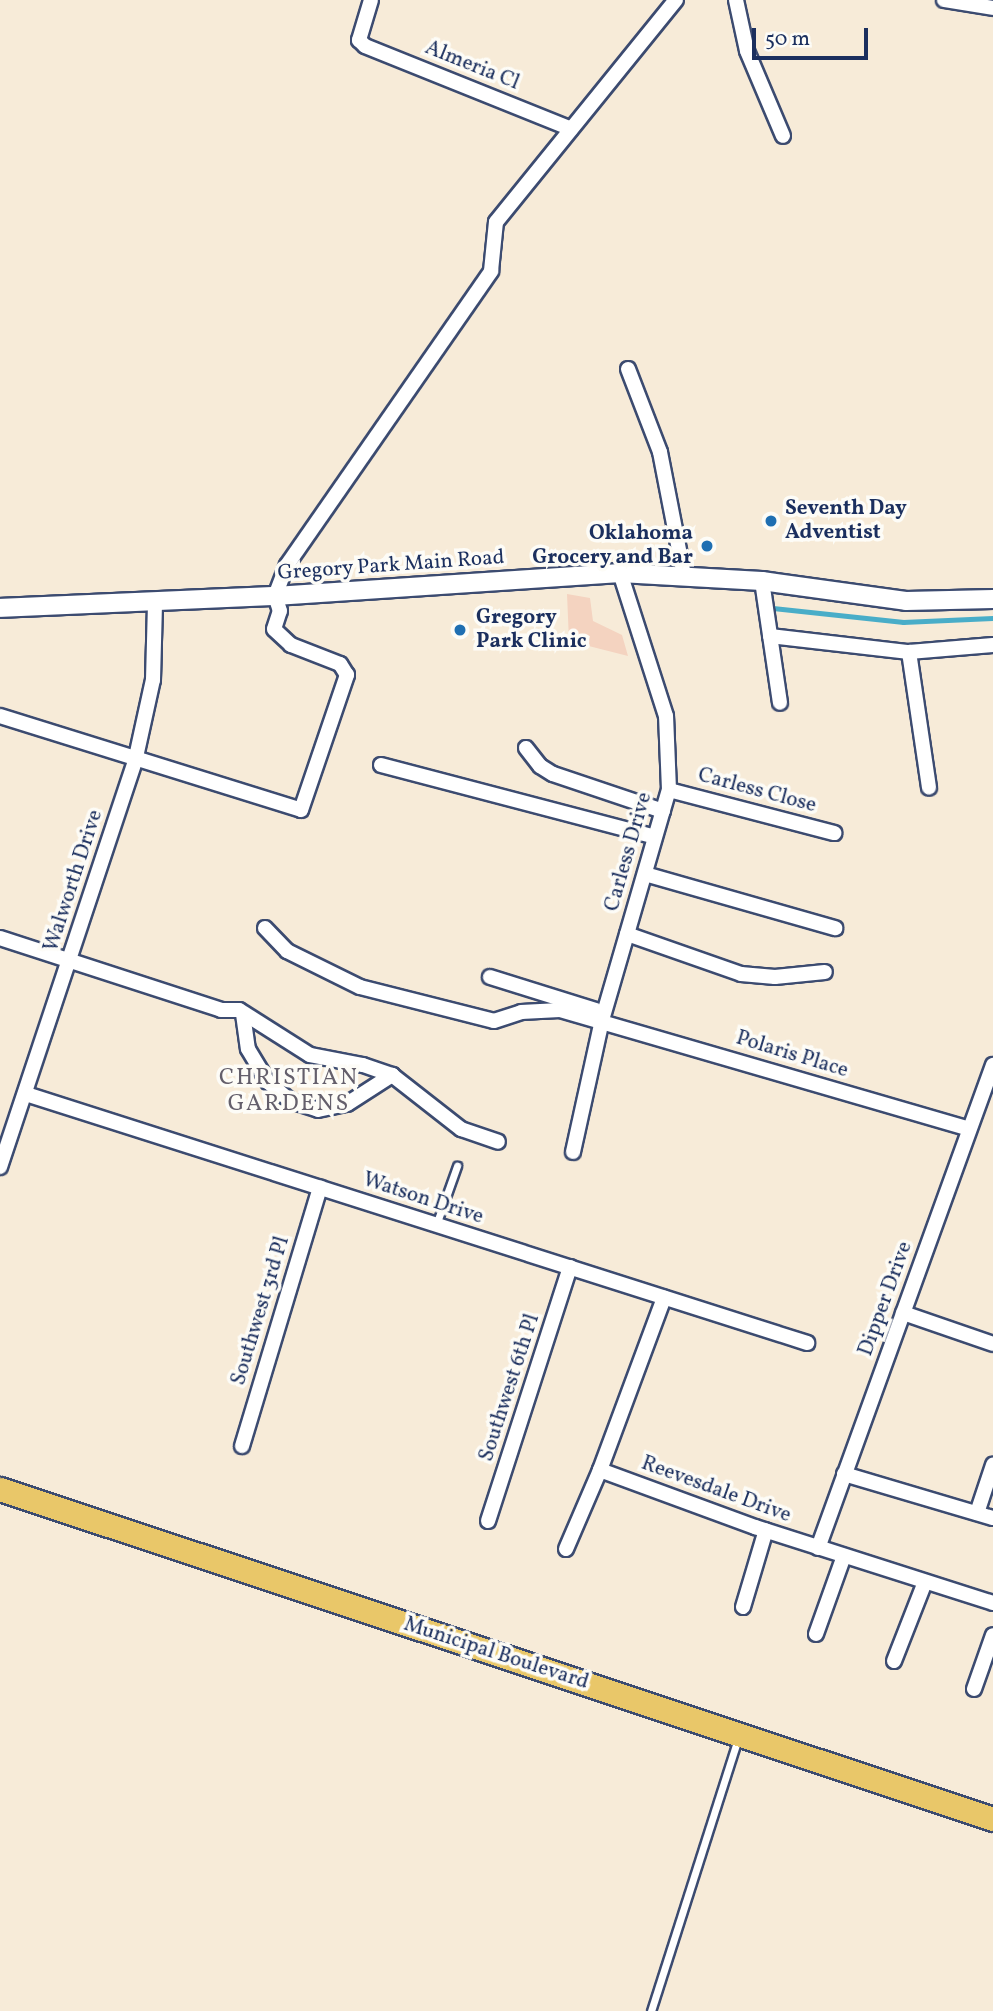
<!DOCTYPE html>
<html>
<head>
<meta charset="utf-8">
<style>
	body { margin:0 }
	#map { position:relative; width:993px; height:2011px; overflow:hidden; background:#f7ebd8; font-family:Vollkorn,serif }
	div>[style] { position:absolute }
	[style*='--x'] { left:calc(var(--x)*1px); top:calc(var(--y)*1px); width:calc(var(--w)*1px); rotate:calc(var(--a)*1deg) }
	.built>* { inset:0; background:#f4d3c0 }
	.stream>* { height:4.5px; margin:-2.25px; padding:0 2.25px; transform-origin:2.25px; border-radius:2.25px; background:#49adc8 }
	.roads { filter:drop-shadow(2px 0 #3c4b70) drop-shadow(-2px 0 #3c4b70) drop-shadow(0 2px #3c4b70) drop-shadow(0 -2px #3c4b70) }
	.service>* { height:7px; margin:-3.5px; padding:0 3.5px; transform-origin:3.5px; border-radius:3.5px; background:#fff }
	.minor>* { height:14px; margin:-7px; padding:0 7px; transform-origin:7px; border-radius:7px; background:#fff }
	.tertiary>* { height:18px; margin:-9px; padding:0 9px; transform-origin:9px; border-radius:9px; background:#fff }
	.primary>* { height:23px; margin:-11.5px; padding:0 11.5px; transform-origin:11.5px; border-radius:11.5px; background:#e9c769 }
	.dots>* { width:19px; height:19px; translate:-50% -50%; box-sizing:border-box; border:4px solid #fdfcf7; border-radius:50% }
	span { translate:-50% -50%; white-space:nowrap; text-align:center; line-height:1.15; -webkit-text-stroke:7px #fdfcf7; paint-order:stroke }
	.street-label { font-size:21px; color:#1b2f5e }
	.poi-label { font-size:21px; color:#1b2f5e; font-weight:700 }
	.left { translate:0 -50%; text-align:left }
	.right { translate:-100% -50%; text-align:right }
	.neighbourhood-label { font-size:23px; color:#645f6b; letter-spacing:2px }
	.scale { position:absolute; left:752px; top:28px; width:116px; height:32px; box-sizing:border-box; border:4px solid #1b2f5e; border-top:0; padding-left:9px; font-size:21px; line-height:24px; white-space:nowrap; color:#1b2f5e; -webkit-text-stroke:5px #fdfcf7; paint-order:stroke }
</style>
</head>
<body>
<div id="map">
	<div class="built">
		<div style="clip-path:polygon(567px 594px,590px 598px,593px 621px,622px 635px,628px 656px,569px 641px)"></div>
	</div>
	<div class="stream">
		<div style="--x:773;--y:608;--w:131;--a:6.1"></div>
		<div style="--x:903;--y:622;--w:90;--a:-2.5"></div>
	</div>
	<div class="roads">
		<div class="service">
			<div style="--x:436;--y:1225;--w:63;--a:-70.4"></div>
			<div style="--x:651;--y:2011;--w:287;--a:-72.3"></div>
		</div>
		<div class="minor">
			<div style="--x:371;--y:0;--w:42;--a:106.7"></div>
			<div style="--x:359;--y:40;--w:8;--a:45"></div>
			<div style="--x:365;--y:46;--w:222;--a:21.9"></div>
			<div style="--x:736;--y:0;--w:52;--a:77.8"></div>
			<div style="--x:747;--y:51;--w:92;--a:67"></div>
			<div style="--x:944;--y:0;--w:50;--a:9.3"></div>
			<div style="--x:628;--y:369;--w:89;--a:68.9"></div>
			<div style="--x:660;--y:452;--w:125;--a:79"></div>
			<div style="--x:762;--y:581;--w:123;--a:81.6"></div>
			<div style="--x:770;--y:636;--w:140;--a:6.6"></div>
			<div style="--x:909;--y:652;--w:84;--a:-4.8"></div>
			<div style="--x:909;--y:652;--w:137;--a:81.6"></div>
			<div style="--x:0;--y:716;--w:315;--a:17.3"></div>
			<div style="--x:301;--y:810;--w:143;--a:-71.2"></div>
			<div style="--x:347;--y:675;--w:13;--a:-122"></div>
			<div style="--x:340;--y:664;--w:53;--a:-158.8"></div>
			<div style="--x:291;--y:645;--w:23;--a:-137"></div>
			<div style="--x:274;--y:629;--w:19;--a:-72"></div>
			<div style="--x:280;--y:611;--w:16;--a:-108"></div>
			<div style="--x:275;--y:596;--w:33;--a:-69"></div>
			<div style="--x:287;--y:565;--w:358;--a:-55.2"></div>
			<div style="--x:491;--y:271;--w:49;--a:-84.2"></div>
			<div style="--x:496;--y:222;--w:286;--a:-51"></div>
			<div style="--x:526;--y:748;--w:23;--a:52"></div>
			<div style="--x:540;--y:766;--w:15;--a:32"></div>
			<div style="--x:553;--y:774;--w:116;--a:18.6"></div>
			<div style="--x:381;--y:765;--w:283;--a:14.7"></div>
			<div style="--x:669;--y:790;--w:171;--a:14.6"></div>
			<div style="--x:645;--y:874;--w:198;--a:15.9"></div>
			<div style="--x:265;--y:928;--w:32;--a:46"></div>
			<div style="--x:287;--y:951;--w:81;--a:26.3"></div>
			<div style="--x:360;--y:987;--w:138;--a:14.2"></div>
			<div style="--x:494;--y:1021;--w:28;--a:-18"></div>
			<div style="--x:521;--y:1012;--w:39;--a:-3"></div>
			<div style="--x:560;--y:1010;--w:426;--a:16.2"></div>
			<div style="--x:627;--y:934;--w:121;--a:19.3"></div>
			<div style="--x:741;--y:974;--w:34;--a:5"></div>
			<div style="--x:775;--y:977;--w:50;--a:-5.7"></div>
			<div style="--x:0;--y:938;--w:232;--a:18"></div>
			<div style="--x:221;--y:1010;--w:18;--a:0"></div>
			<div style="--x:239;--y:1010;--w:84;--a:32.4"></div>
			<div style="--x:310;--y:1055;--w:54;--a:10.7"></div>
			<div style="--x:363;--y:1065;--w:31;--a:19"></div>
			<div style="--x:392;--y:1075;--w:88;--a:38"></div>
			<div style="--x:461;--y:1129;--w:39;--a:19"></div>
			<div style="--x:490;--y:977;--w:111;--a:17.3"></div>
			<div style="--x:243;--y:1014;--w:35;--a:82"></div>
			<div style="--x:248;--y:1049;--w:39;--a:59"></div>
			<div style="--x:268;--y:1082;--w:30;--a:40"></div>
			<div style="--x:291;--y:1101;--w:28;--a:18"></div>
			<div style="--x:318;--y:1110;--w:30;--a:-12"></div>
			<div style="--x:347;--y:1104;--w:54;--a:-32.8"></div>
			<div style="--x:26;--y:1094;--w:820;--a:17.68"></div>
			<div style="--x:573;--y:1152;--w:135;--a:-77.6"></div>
			<div style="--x:602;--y:1020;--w:240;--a:-73.8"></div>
			<div style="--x:669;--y:790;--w:74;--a:-92.3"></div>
			<div style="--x:666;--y:716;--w:150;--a:-107.8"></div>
			<div style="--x:0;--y:1167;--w:432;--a:-71.6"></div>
			<div style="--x:136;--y:757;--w:79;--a:-77.6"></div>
			<div style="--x:153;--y:680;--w:79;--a:-88.5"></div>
			<div style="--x:903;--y:1313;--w:95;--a:19"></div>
			<div style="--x:242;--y:1446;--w:270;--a:-73.2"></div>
			<div style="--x:600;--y:1470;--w:165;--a:20.2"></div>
			<div style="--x:755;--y:1527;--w:250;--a:17.7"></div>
			<div style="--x:844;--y:1474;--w:155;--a:16.5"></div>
			<div style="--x:977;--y:1513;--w:51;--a:-71.6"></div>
			<div style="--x:488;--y:1521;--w:267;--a:-72.1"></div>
			<div style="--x:818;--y:1548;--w:514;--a:-70.08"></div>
			<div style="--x:566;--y:1549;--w:86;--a:-66.7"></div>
			<div style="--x:600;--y:1470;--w:184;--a:-69.6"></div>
			<div style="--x:743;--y:1607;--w:80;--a:-73.4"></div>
			<div style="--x:816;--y:1634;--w:83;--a:-70.3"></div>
			<div style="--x:894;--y:1661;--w:85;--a:-68.6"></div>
			<div style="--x:974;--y:1689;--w:57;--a:-70.6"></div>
		</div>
		<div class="tertiary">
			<div style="--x:0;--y:608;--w:275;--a:-2.5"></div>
			<div style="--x:275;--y:596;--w:346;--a:-3.8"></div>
			<div style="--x:620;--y:573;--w:142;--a:3.2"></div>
			<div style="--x:762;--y:581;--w:145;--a:7.9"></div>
			<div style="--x:906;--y:601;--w:87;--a:-1.3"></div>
		</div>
		<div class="primary">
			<div style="--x:0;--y:1489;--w:1046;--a:18.38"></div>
		</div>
	</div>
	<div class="dots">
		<div style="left:771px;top:521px;background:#1f6fb2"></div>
		<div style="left:707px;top:546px;background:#1f6fb2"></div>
		<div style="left:460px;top:630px;background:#1f6fb2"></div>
	</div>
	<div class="street-label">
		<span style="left:472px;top:66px;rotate:22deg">Almeria Cl</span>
		<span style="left:391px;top:566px;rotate:-4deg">Gregory Park Main Road</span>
		<span style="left:757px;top:791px;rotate:15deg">Carless Close</span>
		<span style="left:629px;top:852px;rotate:-74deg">Carless Drive</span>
		<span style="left:74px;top:881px;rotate:-72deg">Walworth Drive</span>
		<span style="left:792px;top:1055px;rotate:17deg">Polaris Place</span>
		<span style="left:423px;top:1199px;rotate:18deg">Watson Drive</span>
		<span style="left:886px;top:1299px;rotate:-70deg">Dipper Drive</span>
		<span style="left:261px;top:1311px;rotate:-73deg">Southwest 3rd Pl</span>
		<span style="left:510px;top:1388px;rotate:-72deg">Southwest 6th Pl</span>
		<span style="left:716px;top:1490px;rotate:20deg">Reevesdale Drive</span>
		<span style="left:496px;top:1654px;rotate:18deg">Municipal Boulevard</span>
	</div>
	<div class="poi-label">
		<span class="left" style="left:785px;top:521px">Seventh Day<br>Adventist</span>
		<span class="right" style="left:693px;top:546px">Oklahoma<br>Grocery and Bar</span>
		<span class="left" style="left:476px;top:630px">Gregory<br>Park Clinic</span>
	</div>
	<div class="neighbourhood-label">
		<span style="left:289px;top:1091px">CHRISTIAN<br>GARDENS</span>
	</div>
	<div class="scale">50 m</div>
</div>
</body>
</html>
